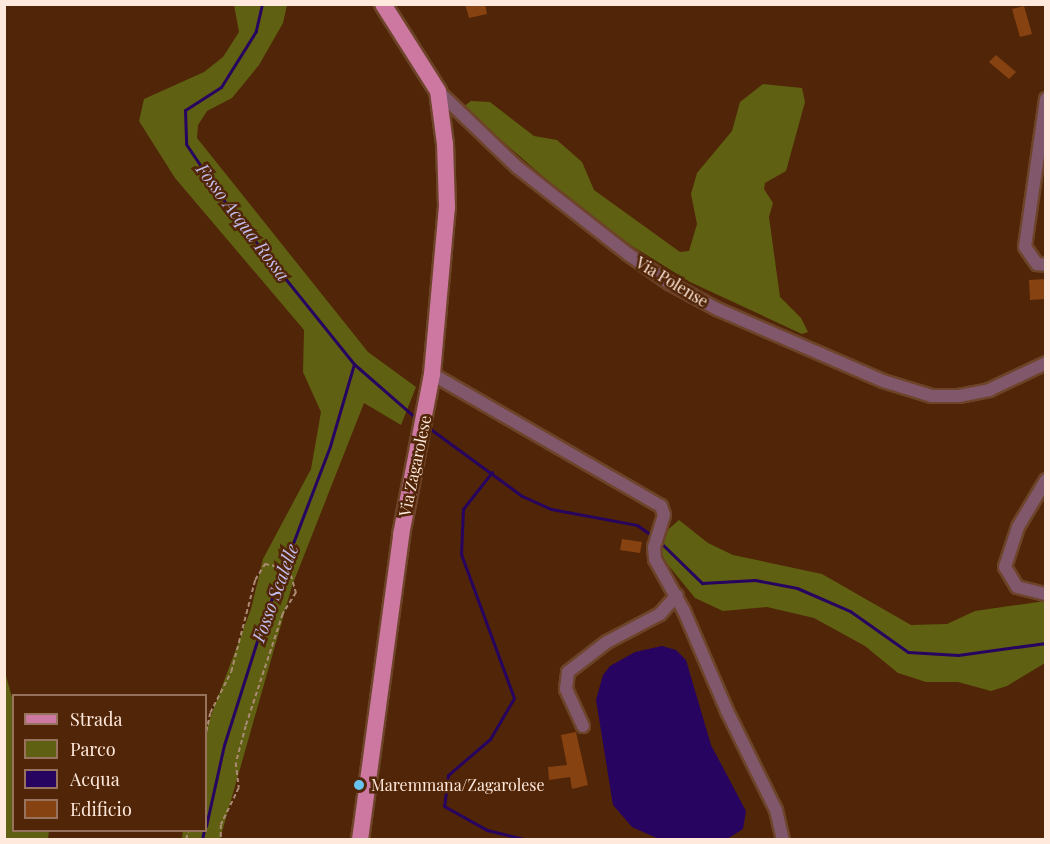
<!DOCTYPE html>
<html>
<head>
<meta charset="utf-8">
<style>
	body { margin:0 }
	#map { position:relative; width:1050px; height:844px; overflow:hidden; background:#512507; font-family:"Playfair Display",serif }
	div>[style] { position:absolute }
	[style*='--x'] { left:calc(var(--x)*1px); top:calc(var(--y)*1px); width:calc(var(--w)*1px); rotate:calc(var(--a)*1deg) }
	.green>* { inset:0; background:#5f6012 }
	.water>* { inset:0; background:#27045f }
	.stream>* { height:3px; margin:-1.5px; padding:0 1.5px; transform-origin:1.5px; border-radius:1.5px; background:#27045f }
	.building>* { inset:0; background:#874212 }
	.path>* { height:1.5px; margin-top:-0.75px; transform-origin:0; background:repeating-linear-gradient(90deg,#ab8b76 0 4.5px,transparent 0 7.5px) }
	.roads { filter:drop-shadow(2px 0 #6d4429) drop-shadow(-2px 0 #6d4429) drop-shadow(0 2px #6d4429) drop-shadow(0 -2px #6d4429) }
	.minor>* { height:12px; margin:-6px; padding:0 6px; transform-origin:6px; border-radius:6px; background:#81576b }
	.major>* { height:16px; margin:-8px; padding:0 8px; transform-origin:8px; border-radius:8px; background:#cd78a1 }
	.dots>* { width:16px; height:16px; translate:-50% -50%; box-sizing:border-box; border:3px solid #512507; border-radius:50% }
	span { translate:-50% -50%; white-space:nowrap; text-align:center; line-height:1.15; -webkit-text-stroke:5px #512507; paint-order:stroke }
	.street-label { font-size:16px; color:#ffe9dd }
	.poi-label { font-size:16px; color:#ffe9dd }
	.left { translate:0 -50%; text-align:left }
	.water-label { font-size:18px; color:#c2bcec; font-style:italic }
	.frame { position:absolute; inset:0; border:6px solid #ffe9dd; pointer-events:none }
	.legend { position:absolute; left:12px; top:694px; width:195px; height:138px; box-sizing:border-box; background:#512507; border:2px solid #97735d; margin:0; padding:8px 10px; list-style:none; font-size:18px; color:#ffe9dd }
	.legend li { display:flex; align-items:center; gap:12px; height:30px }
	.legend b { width:30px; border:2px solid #97735d }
</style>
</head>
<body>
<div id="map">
	<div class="green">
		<div style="clip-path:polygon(234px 5px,287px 5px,283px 23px,259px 65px,232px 98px,207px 111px,198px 125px,197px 138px,368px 352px,416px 387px,401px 425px,364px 403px,292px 586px,220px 839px,182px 839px,183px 831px,206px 830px,206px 729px,251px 609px,263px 559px,311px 469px,321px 412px,303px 372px,304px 330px,175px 178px,139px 121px,144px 99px,204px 72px,223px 57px,239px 32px)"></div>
		<div style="clip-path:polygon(763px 84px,802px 88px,805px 102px,786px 171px,765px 183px,764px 189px,773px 203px,769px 217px,780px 297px,801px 318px,808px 332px,802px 334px,690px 282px,629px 244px,546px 179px,463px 107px,471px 101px,490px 102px,534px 136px,557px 140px,582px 162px,594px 190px,680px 252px,689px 251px,697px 224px,691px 194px,697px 173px,732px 131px,740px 102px)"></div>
		<div style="clip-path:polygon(679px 520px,708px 543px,733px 555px,822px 574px,911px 625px,947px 624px,975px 611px,1045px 601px,1045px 663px,1007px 686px,991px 691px,958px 682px,926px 682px,898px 673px,865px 646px,814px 618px,767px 607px,723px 611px,695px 598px,660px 555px,657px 546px,663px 534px)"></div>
		<div style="clip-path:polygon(4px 669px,13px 701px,14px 830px,49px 831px,48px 839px,5px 839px)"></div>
	</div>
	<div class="water">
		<div style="clip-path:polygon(662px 646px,676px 650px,686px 660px,711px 745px,746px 811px,743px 829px,727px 839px,659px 839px,632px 827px,613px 805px,596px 700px,603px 675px,610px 666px,635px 652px)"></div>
	</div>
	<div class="stream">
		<div style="--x:262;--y:4;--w:28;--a:103"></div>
		<div style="--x:256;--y:31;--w:66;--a:122"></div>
		<div style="--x:221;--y:87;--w:43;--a:147.4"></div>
		<div style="--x:185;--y:110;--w:34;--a:88"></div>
		<div style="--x:186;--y:144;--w:81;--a:56.1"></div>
		<div style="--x:231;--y:211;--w:196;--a:51.2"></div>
		<div style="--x:354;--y:364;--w:85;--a:41.2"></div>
		<div style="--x:429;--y:428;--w:115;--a:36.2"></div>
		<div style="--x:522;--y:496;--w:32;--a:24"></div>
		<div style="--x:551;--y:509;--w:87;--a:10.5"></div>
		<div style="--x:637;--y:525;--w:16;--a:35"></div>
		<div style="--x:492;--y:472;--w:47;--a:128.1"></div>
		<div style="--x:463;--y:509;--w:45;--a:92.5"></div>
		<div style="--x:461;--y:554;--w:153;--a:69.8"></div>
		<div style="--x:514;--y:698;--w:48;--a:120.3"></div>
		<div style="--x:490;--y:739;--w:55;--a:139.4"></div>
		<div style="--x:448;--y:775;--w:31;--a:97"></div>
		<div style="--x:444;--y:806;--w:49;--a:29.2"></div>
		<div style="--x:487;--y:830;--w:42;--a:13.7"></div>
		<div style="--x:662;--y:544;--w:56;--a:44.3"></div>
		<div style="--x:702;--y:583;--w:53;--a:-3.2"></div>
		<div style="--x:755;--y:580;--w:43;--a:10.8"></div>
		<div style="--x:797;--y:588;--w:58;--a:23.5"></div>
		<div style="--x:850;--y:611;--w:71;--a:35.3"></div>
		<div style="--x:908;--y:652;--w:50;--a:3.4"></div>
		<div style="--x:958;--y:655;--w:89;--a:-7.8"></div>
		<div style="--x:206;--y:826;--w:83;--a:-77.5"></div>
		<div style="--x:224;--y:745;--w:132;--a:-72.4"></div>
		<div style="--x:264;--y:619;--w:185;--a:-69.1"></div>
		<div style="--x:330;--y:446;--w:85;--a:-73.7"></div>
		<div style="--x:202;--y:840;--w:10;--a:-79"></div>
	</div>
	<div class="building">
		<div style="clip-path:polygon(465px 4px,485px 4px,487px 14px,469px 18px)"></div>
		<div style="clip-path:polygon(1024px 6px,1032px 34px,1020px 37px,1012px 9px)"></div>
		<div style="clip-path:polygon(996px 55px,1016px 72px,1009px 79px,989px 62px)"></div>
		<div style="clip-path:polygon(1046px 279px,1046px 299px,1030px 300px,1029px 280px)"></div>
		<div style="clip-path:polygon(622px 539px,642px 542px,640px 553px,620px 550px)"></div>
		<div style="clip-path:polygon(576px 732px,588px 785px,572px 789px,570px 777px,549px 780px,548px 767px,567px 765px,561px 735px)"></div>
	</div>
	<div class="path">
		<div style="--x:206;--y:732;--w:19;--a:-78"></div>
		<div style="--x:210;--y:713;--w:46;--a:-62.9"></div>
		<div style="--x:231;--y:672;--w:95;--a:-75.4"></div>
		<div style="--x:255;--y:580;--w:19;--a:-58"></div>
		<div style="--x:265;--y:564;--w:10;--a:11"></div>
		<div style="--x:275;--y:566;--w:18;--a:29"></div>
		<div style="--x:291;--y:575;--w:19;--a:74"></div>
		<div style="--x:296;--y:593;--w:25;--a:122"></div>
		<div style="--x:283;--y:614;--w:118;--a:108.3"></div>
		<div style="--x:246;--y:726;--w:38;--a:105"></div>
		<div style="--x:236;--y:763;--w:25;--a:83"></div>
		<div style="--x:239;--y:788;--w:41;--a:115.9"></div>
		<div style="--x:221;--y:825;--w:15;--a:90"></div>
		<div style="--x:186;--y:840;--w:10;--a:-79"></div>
	</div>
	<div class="roads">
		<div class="minor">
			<div style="--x:439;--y:92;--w:108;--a:43.9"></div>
			<div style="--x:517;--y:167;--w:141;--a:38.1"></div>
			<div style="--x:628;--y:254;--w:50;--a:35.3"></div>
			<div style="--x:669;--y:283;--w:55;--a:28.4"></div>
			<div style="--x:717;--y:309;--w:181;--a:23.4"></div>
			<div style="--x:883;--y:381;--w:51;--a:17"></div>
			<div style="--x:932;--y:396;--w:27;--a:0"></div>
			<div style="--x:959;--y:396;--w:31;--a:-11"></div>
			<div style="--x:989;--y:390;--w:63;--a:-25.3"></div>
			<div style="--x:1046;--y:99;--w:149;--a:98.1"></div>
			<div style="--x:1025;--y:247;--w:21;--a:55"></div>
			<div style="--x:1037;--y:264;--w:9;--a:6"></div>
			<div style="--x:432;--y:374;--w:264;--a:30"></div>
			<div style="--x:661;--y:506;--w:9;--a:72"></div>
			<div style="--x:664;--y:515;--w:34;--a:107"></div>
			<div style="--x:654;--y:547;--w:12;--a:85"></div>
			<div style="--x:655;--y:559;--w:60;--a:60.9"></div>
			<div style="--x:684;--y:611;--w:109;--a:66.7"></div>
			<div style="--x:727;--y:711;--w:110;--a:63.7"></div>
			<div style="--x:776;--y:810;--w:31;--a:77"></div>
			<div style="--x:1046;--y:480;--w:55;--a:120.8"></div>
			<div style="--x:1018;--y:527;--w:42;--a:108"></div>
			<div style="--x:1005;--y:567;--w:23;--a:59"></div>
			<div style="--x:1017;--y:587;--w:30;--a:14"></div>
			<div style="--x:583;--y:726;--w:41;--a:-114.7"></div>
			<div style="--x:566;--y:689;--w:17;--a:-83"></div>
			<div style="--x:568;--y:672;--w:49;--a:-37.6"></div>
			<div style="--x:607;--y:642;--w:60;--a:-27.8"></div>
			<div style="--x:660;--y:614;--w:25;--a:-48"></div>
		</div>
		<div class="major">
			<div style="--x:360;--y:840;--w:308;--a:-82.3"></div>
			<div style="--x:401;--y:535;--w:164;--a:-79.1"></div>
			<div style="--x:432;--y:374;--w:168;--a:-84.9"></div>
			<div style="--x:447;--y:207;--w:63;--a:-91.8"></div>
			<div style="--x:445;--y:144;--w:53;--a:-97.5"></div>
			<div style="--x:438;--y:91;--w:103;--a:-122.3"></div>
		</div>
	</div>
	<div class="dots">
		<div style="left:359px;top:785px;background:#66c4ef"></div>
	</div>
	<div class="street-label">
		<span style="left:672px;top:282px;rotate:31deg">Via Polense</span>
		<span style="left:415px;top:466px;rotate:-78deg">Via Zagarolese</span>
	</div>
	<div class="poi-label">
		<span class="left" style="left:371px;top:785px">Maremmana/Zagarolese</span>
	</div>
	<div class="water-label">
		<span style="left:243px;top:222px;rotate:53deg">Fosso Acqua Rossa</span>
		<span style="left:275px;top:593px;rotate:-70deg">Fosso Scalelle</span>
	</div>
	<div class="frame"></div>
	<ul class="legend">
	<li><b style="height:8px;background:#cd78a1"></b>Strada</li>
	<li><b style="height:16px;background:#5f6012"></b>Parco</li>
	<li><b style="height:16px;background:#27045f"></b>Acqua</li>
	<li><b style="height:16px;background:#874212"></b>Edificio</li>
	</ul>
</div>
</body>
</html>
